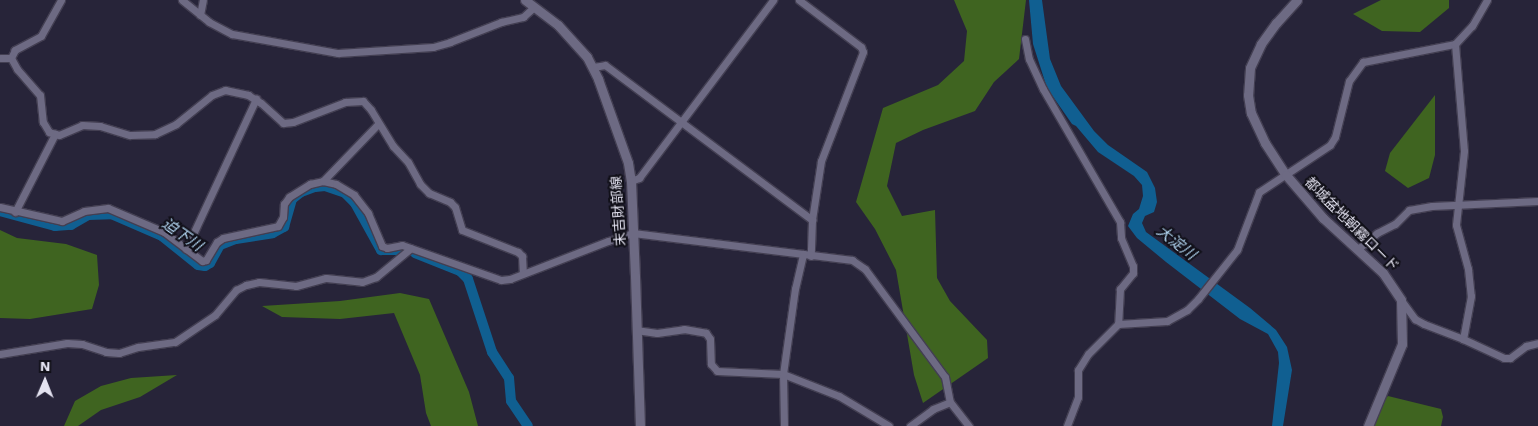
<!DOCTYPE html>
<html>
<head>
<meta charset="utf-8">
<style>
	body { margin:0 }
	#map { position:relative; width:1538px; height:426px; overflow:hidden; background:#272439; font-family:"Work Sans","Noto Sans JP",sans-serif }
	div>[style] { position:absolute }
	[style*='--x'] { left:calc(var(--x)*1px); top:calc(var(--y)*1px); width:calc(var(--w)*1px); rotate:calc(var(--a)*1deg) }
	.forest>* { inset:0; background:#3f6420 }
	.water>* { inset:0; background:#105f91 }
	.river>* { height:10px; margin:-5px; padding:0 5px; transform-origin:5px; border-radius:5px; background:#105f91 }
	.roads { filter:drop-shadow(1px 0 #433f52) drop-shadow(-1px 0 #433f52) drop-shadow(0 1px #433f52) drop-shadow(0 -1px #433f52) }
	.street>* { height:7px; margin:-3.5px; padding:0 3.5px; transform-origin:3.5px; border-radius:3.5px; background:#6d6a83 }
	.secondary>* { height:9px; margin:-4.5px; padding:0 4.5px; transform-origin:4.5px; border-radius:4.5px; background:#6d6a83 }
	span { translate:-50% -50%; white-space:nowrap; text-align:center; line-height:1.15; -webkit-text-stroke:4px #100f18; paint-order:stroke }
	.street-label { font-size:14px; color:#e3e2f0 }
	.water-label { font-size:15px; color:#b1d4f0; font-style:italic }
	.north { position:absolute; left:20px; top:356px; width:50px; height:50px; -webkit-text-stroke:4px #100f18; paint-order:stroke; rotate:1deg; font-size:14px; font-weight:700; line-height:20px; text-align:center; color:#e3e2f0 }
	.north::after { content:''; display:block; margin:auto; width:18px; height:22px; background:#e3e2f0; clip-path:polygon(50% 0,100% 100%,50% 72%,0 100%) }
</style>
</head>
<body>
<div id="map">
	<div class="forest">
		<div style="clip-path:polygon(954px 0,1026px 0,1019px 59px,994px 82px,975px 111px,923px 130px,896px 143px,887px 186px,902px 216px,935px 210px,937px 278px,950px 301px,987px 340px,988px 358px,923px 403px,914px 375px,896px 270px,875px 229px,856px 202px,883px 108px,938px 85px,964px 61px,967px 31px)"></div>
		<div style="clip-path:polygon(1381px 0,1449px 0,1449px 8px,1420px 32px,1382px 31px,1353px 14px)"></div>
		<div style="clip-path:polygon(1435px 95px,1435px 155px,1429px 178px,1408px 188px,1385px 171px,1390px 153px)"></div>
		<div style="clip-path:polygon(0 230px,17px 238px,66px 244px,97px 255px,99px 285px,92px 309px,30px 319px,0 318px)"></div>
		<div style="clip-path:polygon(400px 293px,429px 299px,469px 392px,478px 426px,431px 426px,426px 413px,420px 375px,394px 313px,340px 319px,282px 317px,262px 306px,340px 301px)"></div>
		<div style="clip-path:polygon(177px 375px,140px 397px,101px 410px,78px 426px,64px 426px,75px 401px,101px 386px,131px 378px)"></div>
		<div style="clip-path:polygon(1388px 396px,1441px 409px,1443px 417px,1441px 426px,1371px 426px,1381px 402px)"></div>
	</div>
	<div class="water">
		<div style="clip-path:polygon(1029px 0,1042px 0,1050px 59px,1061px 86px,1094px 131px,1108px 145px,1147px 172px,1155px 188px,1157px 202px,1154px 212px,1145px 216px,1142px 223px,1146px 232px,1250px 308px,1276px 330px,1287px 347px,1292px 370px,1283px 426px,1272px 426px,1279px 363px,1278px 352px,1268px 334px,1240px 319px,1166px 262px,1137px 238px,1128px 226px,1133px 214px,1139px 209px,1143px 196px,1142px 185px,1134px 176px,1098px 152px,1076px 126px,1072px 124px,1047px 88px,1033px 44px)"></div>
	</div>
	<div class="river">
		<div style="--x:0;--y:211;--w:57;--a:15.3"></div>
		<div style="--x:55;--y:226;--w:16;--a:-4"></div>
		<div style="--x:71;--y:225;--w:20;--a:-30"></div>
		<div style="--x:88;--y:215;--w:23;--a:-2"></div>
		<div style="--x:111;--y:214;--w:56;--a:23.3"></div>
		<div style="--x:162;--y:236;--w:46;--a:38.9"></div>
		<div style="--x:198;--y:265;--w:7;--a:8"></div>
		<div style="--x:205;--y:266;--w:6;--a:-31"></div>
		<div style="--x:210;--y:263;--w:21;--a:-61"></div>
		<div style="--x:220;--y:245;--w:17;--a:-21"></div>
		<div style="--x:236;--y:239;--w:37;--a:-9"></div>
		<div style="--x:273;--y:233;--w:13;--a:-29"></div>
		<div style="--x:284;--y:227;--w:29;--a:-74"></div>
		<div style="--x:292;--y:199;--w:11;--a:-38"></div>
		<div style="--x:301;--y:192;--w:15;--a:-20"></div>
		<div style="--x:315;--y:187;--w:10;--a:-6"></div>
		<div style="--x:325;--y:186;--w:21;--a:19"></div>
		<div style="--x:345;--y:193;--w:14;--a:45"></div>
		<div style="--x:355;--y:203;--w:54;--a:61"></div>
		<div style="--x:381;--y:250;--w:21;--a:0"></div>
		<div style="--x:415;--y:253;--w:48;--a:21.8"></div>
		<div style="--x:460;--y:271;--w:11;--a:45"></div>
		<div style="--x:468;--y:279;--w:77;--a:71.8"></div>
		<div style="--x:492;--y:352;--w:31;--a:57"></div>
		<div style="--x:509;--y:378;--w:23;--a:85"></div>
		<div style="--x:511;--y:401;--w:30;--a:56"></div>
	</div>
	<div class="roads">
		<div class="street">
			<div style="--x:61;--y:0;--w:41;--a:119.1"></div>
			<div style="--x:41;--y:36;--w:30;--a:152"></div>
			<div style="--x:15;--y:50;--w:9;--a:117"></div>
			<div style="--x:11;--y:58;--w:13;--a:61"></div>
			<div style="--x:17;--y:69;--w:35;--a:49"></div>
			<div style="--x:40;--y:95;--w:27;--a:84"></div>
			<div style="--x:43;--y:122;--w:12;--a:59"></div>
			<div style="--x:49;--y:132;--w:10;--a:17"></div>
			<div style="--x:59;--y:135;--w:25;--a:-23"></div>
			<div style="--x:82;--y:125;--w:18;--a:3"></div>
			<div style="--x:100;--y:126;--w:31;--a:17"></div>
			<div style="--x:130;--y:135;--w:25;--a:-2"></div>
			<div style="--x:155;--y:134;--w:23;--a:-25"></div>
			<div style="--x:176;--y:124;--w:46;--a:-38.9"></div>
			<div style="--x:212;--y:95;--w:14;--a:-21"></div>
			<div style="--x:225;--y:90;--w:24;--a:12"></div>
			<div style="--x:248;--y:95;--w:15;--a:32"></div>
			<div style="--x:261;--y:103;--w:30;--a:42"></div>
			<div style="--x:283;--y:123;--w:10;--a:-6"></div>
			<div style="--x:293;--y:122;--w:56;--a:-21"></div>
			<div style="--x:345;--y:102;--w:18;--a:-3"></div>
			<div style="--x:363;--y:101;--w:12;--a:48"></div>
			<div style="--x:371;--y:110;--w:42;--a:58.6"></div>
			<div style="--x:393;--y:146;--w:22;--a:47"></div>
			<div style="--x:408;--y:162;--w:25;--a:61"></div>
			<div style="--x:420;--y:184;--w:13;--a:45"></div>
			<div style="--x:429;--y:193;--w:23;--a:23"></div>
			<div style="--x:450;--y:202;--w:7;--a:45"></div>
			<div style="--x:455;--y:207;--w:24;--a:73"></div>
			<div style="--x:462;--y:230;--w:60;--a:21.4"></div>
			<div style="--x:518;--y:252;--w:6;--a:45"></div>
			<div style="--x:522;--y:256;--w:17;--a:87"></div>
			<div style="--x:182;--y:0;--w:35;--a:39"></div>
			<div style="--x:209;--y:22;--w:26;--a:28"></div>
			<div style="--x:232;--y:34;--w:108;--a:10.2"></div>
			<div style="--x:338;--y:53;--w:95;--a:-3.6"></div>
			<div style="--x:433;--y:47;--w:18;--a:-16"></div>
			<div style="--x:450;--y:42;--w:55;--a:-21.4"></div>
			<div style="--x:501;--y:22;--w:23;--a:-13"></div>
			<div style="--x:523;--y:17;--w:15;--a:-42"></div>
			<div style="--x:799;--y:0;--w:78;--a:37.2"></div>
			<div style="--x:861;--y:47;--w:5;--a:68"></div>
			<div style="--x:863;--y:52;--w:117;--a:111.1"></div>
			<div style="--x:821;--y:161;--w:60;--a:98.7"></div>
			<div style="--x:812;--y:220;--w:36;--a:92"></div>
			<div style="--x:200;--y:15;--w:15;--a:-79"></div>
			<div style="--x:1025;--y:39;--w:20;--a:79"></div>
			<div style="--x:1029;--y:59;--w:33;--a:65"></div>
			<div style="--x:1043;--y:89;--w:154;--a:59.9"></div>
			<div style="--x:1120;--y:222;--w:16;--a:86"></div>
			<div style="--x:1121;--y:238;--w:30;--a:67"></div>
			<div style="--x:1133;--y:266;--w:7;--a:90"></div>
			<div style="--x:1133;--y:273;--w:21;--a:129"></div>
			<div style="--x:1120;--y:289;--w:35;--a:93"></div>
			<div style="--x:1118;--y:324;--w:42;--a:135"></div>
			<div style="--x:1088;--y:354;--w:19;--a:122"></div>
			<div style="--x:1078;--y:370;--w:27;--a:90"></div>
			<div style="--x:1078;--y:397;--w:31;--a:111"></div>
			<div style="--x:1455;--y:44;--w:107;--a:85.2"></div>
			<div style="--x:1464;--y:151;--w:74;--a:96.2"></div>
			<div style="--x:1456;--y:225;--w:46;--a:74.7"></div>
			<div style="--x:1468;--y:269;--w:27;--a:84"></div>
			<div style="--x:1471;--y:296;--w:44;--a:100.5"></div>
			<div style="--x:0;--y:58;--w:11;--a:0"></div>
			<div style="--x:593;--y:67;--w:12;--a:-9"></div>
			<div style="--x:605;--y:65;--w:259;--a:36.8"></div>
			<div style="--x:323;--y:181;--w:79;--a:-46"></div>
			<div style="--x:631;--y:181;--w:9;--a:-21"></div>
			<div style="--x:639;--y:178;--w:223;--a:-53"></div>
			<div style="--x:0;--y:207;--w:64;--a:12.7"></div>
			<div style="--x:62;--y:221;--w:24;--a:-24"></div>
			<div style="--x:84;--y:211;--w:24;--a:-7"></div>
			<div style="--x:108;--y:208;--w:61;--a:23.2"></div>
			<div style="--x:164;--y:232;--w:48;--a:37.3"></div>
			<div style="--x:202;--y:261;--w:4;--a:-14"></div>
			<div style="--x:206;--y:260;--w:21;--a:-59"></div>
			<div style="--x:217;--y:242;--w:7;--a:-34"></div>
			<div style="--x:223;--y:238;--w:56;--a:-12.3"></div>
			<div style="--x:278;--y:226;--w:10;--a:-61"></div>
			<div style="--x:283;--y:217;--w:13;--a:-86"></div>
			<div style="--x:284;--y:204;--w:9;--a:-54"></div>
			<div style="--x:289;--y:197;--w:25;--a:-32"></div>
			<div style="--x:310;--y:184;--w:13;--a:-13"></div>
			<div style="--x:323;--y:181;--w:13;--a:13"></div>
			<div style="--x:336;--y:184;--w:21;--a:31"></div>
			<div style="--x:354;--y:195;--w:23;--a:52"></div>
			<div style="--x:368;--y:213;--w:36;--a:67"></div>
			<div style="--x:382;--y:246;--w:5;--a:22"></div>
			<div style="--x:387;--y:248;--w:15;--a:-11"></div>
			<div style="--x:402;--y:245;--w:105;--a:19.5"></div>
			<div style="--x:501;--y:280;--w:9;--a:-6"></div>
			<div style="--x:510;--y:279;--w:105;--a:-21.2"></div>
			<div style="--x:608;--y:241;--w:26;--a:-18"></div>
			<div style="--x:633;--y:233;--w:221;--a:7"></div>
			<div style="--x:852;--y:260;--w:16;--a:35"></div>
			<div style="--x:865;--y:269;--w:134;--a:53.5"></div>
			<div style="--x:945;--y:377;--w:25;--a:79"></div>
			<div style="--x:950;--y:402;--w:31;--a:52"></div>
			<div style="--x:15;--y:212;--w:88;--a:-62.9"></div>
			<div style="--x:186;--y:249;--w:166;--a:-65"></div>
			<div style="--x:1358;--y:249;--w:25;--a:-40"></div>
			<div style="--x:1377;--y:233;--w:20;--a:-27"></div>
			<div style="--x:1395;--y:224;--w:20;--a:-45"></div>
			<div style="--x:1409;--y:210;--w:23;--a:-10"></div>
			<div style="--x:1432;--y:206;--w:106;--a:-2.7"></div>
			<div style="--x:1401;--y:300;--w:24;--a:54"></div>
			<div style="--x:1415;--y:319;--w:10;--a:29"></div>
			<div style="--x:1424;--y:324;--w:42;--a:21"></div>
			<div style="--x:1463;--y:339;--w:45;--a:24.9"></div>
			<div style="--x:1504;--y:358;--w:6;--a:0"></div>
			<div style="--x:1510;--y:358;--w:20;--a:-37"></div>
			<div style="--x:1526;--y:346;--w:12;--a:-14"></div>
			<div style="--x:1118;--y:324;--w:49;--a:-3.5"></div>
			<div style="--x:1167;--y:321;--w:23;--a:-29"></div>
			<div style="--x:1187;--y:310;--w:16;--a:-45"></div>
			<div style="--x:1198;--y:299;--w:63;--a:-51.5"></div>
			<div style="--x:1237;--y:250;--w:62;--a:-69.2"></div>
			<div style="--x:1259;--y:192;--w:85;--a:-33.5"></div>
			<div style="--x:1330;--y:145;--w:9;--a:-58"></div>
			<div style="--x:1335;--y:137;--w:58;--a:-76"></div>
			<div style="--x:1349;--y:81;--w:24;--a:-54"></div>
			<div style="--x:1363;--y:62;--w:94;--a:-11.1"></div>
			<div style="--x:1455;--y:44;--w:25;--a:-47"></div>
			<div style="--x:1472;--y:26;--w:30;--a:-60"></div>
			<div style="--x:636;--y:330;--w:21;--a:8"></div>
			<div style="--x:657;--y:333;--w:27;--a:-8"></div>
			<div style="--x:684;--y:329;--w:22;--a:10"></div>
			<div style="--x:706;--y:333;--w:7;--a:56"></div>
			<div style="--x:710;--y:339;--w:25;--a:88"></div>
			<div style="--x:711;--y:364;--w:9;--a:49"></div>
			<div style="--x:717;--y:371;--w:66;--a:2.6"></div>
			<div style="--x:783;--y:374;--w:60;--a:21.4"></div>
			<div style="--x:839;--y:396;--w:58;--a:31"></div>
			<div style="--x:0;--y:354;--w:68;--a:-9.3"></div>
			<div style="--x:67;--y:343;--w:15;--a:4"></div>
			<div style="--x:82;--y:344;--w:25;--a:18"></div>
			<div style="--x:106;--y:352;--w:13;--a:4"></div>
			<div style="--x:119;--y:353;--w:20;--a:-18"></div>
			<div style="--x:138;--y:347;--w:37;--a:-8"></div>
			<div style="--x:175;--y:342;--w:48;--a:-34"></div>
			<div style="--x:215;--y:315;--w:33;--a:-50"></div>
			<div style="--x:236;--y:290;--w:11;--a:-27"></div>
			<div style="--x:246;--y:285;--w:13;--a:-13"></div>
			<div style="--x:259;--y:282;--w:37;--a:6"></div>
			<div style="--x:296;--y:286;--w:31;--a:-15"></div>
			<div style="--x:326;--y:278;--w:36;--a:6"></div>
			<div style="--x:362;--y:282;--w:15;--a:-20"></div>
			<div style="--x:376;--y:277;--w:45;--a:-39.6"></div>
			<div style="--x:784;--y:426;--w:52;--a:-91.1"></div>
			<div style="--x:783;--y:374;--w:86;--a:-82"></div>
			<div style="--x:795;--y:289;--w:36;--a:-77"></div>
			<div style="--x:910;--y:426;--w:29;--a:-36"></div>
			<div style="--x:933;--y:409;--w:18;--a:-22"></div>
		</div>
		<div class="secondary">
			<div style="--x:525;--y:0;--w:41;--a:37.1"></div>
			<div style="--x:558;--y:25;--w:43;--a:47.8"></div>
			<div style="--x:587;--y:57;--w:25;--a:63"></div>
			<div style="--x:598;--y:79;--w:89;--a:70.3"></div>
			<div style="--x:628;--y:163;--w:18;--a:81"></div>
			<div style="--x:631;--y:181;--w:95;--a:87.6"></div>
			<div style="--x:635;--y:276;--w:150;--a:88.1"></div>
			<div style="--x:1297;--y:0;--w:31;--a:132"></div>
			<div style="--x:1276;--y:23;--w:26;--a:126"></div>
			<div style="--x:1261;--y:44;--w:26;--a:115"></div>
			<div style="--x:1250;--y:68;--w:27;--a:94"></div>
			<div style="--x:1248;--y:95;--w:18;--a:81"></div>
			<div style="--x:1251;--y:113;--w:33;--a:65"></div>
			<div style="--x:1265;--y:143;--w:38;--a:57"></div>
			<div style="--x:1286;--y:175;--w:57;--a:49.3"></div>
			<div style="--x:1323;--y:218;--w:81;--a:42.5"></div>
			<div style="--x:1383;--y:273;--w:32;--a:56"></div>
			<div style="--x:1401;--y:300;--w:44;--a:88.7"></div>
			<div style="--x:1402;--y:344;--w:89;--a:112.5"></div>
		</div>
	</div>
	<div class="street-label">
		<span style="left:618px;top:211px;rotate:-94deg">末吉財部線</span>
		<span style="left:1352px;top:224px;rotate:45deg">都城盆地朝霧ロード</span>
	</div>
	<div class="water-label">
		<span style="left:182px;top:235px;rotate:35deg">迫下川</span>
		<span style="left:1176px;top:243px;rotate:38deg">大淀川</span>
	</div>
	<div class="north">N</div>
</div>
</body>
</html>
